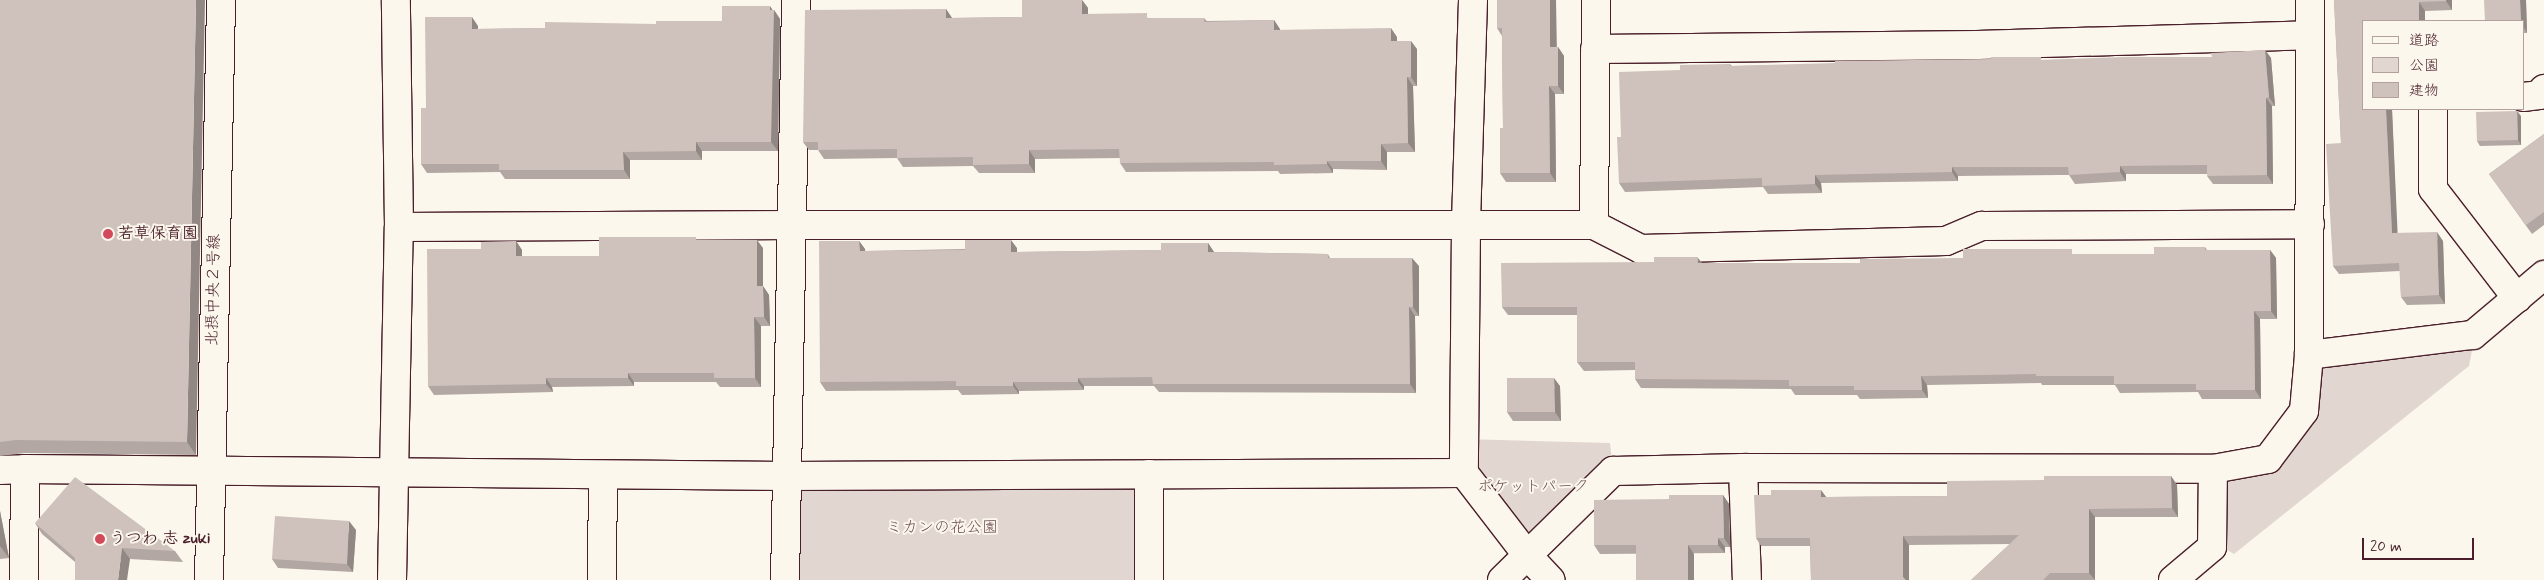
<!DOCTYPE html>
<html>
<head>
<meta charset="utf-8">
<style>
	body { margin:0 }
	#map { position:relative; width:2544px; height:580px; overflow:hidden; background:#fbf7ec; font-family:Mynerve,"Klee One",sans-serif }
	div>[style] { position:absolute }
	[style*='--x'] { left:calc(var(--x)*1px); top:calc(var(--y)*1px); width:calc(var(--w)*1px); rotate:calc(var(--a)*1deg) }
	.green>* { inset:0; background:#e2d7d0 }
	.roads { filter:drop-shadow(1px 0 #4a1f2b) drop-shadow(-1px 0 #4a1f2b) drop-shadow(0 1px #4a1f2b) drop-shadow(0 -1px #4a1f2b) }
	.minor>* { height:28px; margin:-14px; padding:0 14px; transform-origin:14px; border-radius:14px; background:#fbf7ec }
	.wall>* { inset:0; background:#b2a7a2 }
	.shaded-wall>* { inset:0; background:#918884 }
	.building>* { inset:0; background:#cfc2bc }
	.dots>* { width:14px; height:14px; translate:-50% -50%; box-sizing:border-box; border:2px solid #fbf7ec; border-radius:50% }
	span { translate:-50% -50%; white-space:nowrap; text-align:center; line-height:1.15; -webkit-text-stroke:4px #fbf7ec; paint-order:stroke }
	.poi-label { font-size:16px; color:#4a1f2b; font-weight:700 }
	.left { translate:0 -50%; text-align:left }
	.street-label { font-size:16px; color:#4a1f2b }
	.park-label { font-size:16px; color:#704d54 }
	.legend { position:absolute; left:2362px; top:20px; width:162px; height:90px; box-sizing:border-box; background:#fbf7ec; border:1px solid #b4a19f; margin:0; padding:6px 9px; list-style:none; font-size:15px; color:#4a1f2b }
	.legend li { display:flex; align-items:center; gap:10px; height:25px }
	.legend b { width:25px; border:1px solid #b4a19f }
	.scale { position:absolute; left:2362px; top:538px; width:112px; height:22px; box-sizing:border-box; border:2px solid #4a1f2b; border-top:0; padding-left:6px; font-size:15px; line-height:18px; white-space:nowrap; color:#4a1f2b; -webkit-text-stroke:4px #fbf7ec; paint-order:stroke }
</style>
</head>
<body>
<div id="map">
	<div class="green">
		<div style="clip-path:polygon(2473px 345px,2469px 366px,2234px 554px,2222px 547px,2222px 481px,2269px 469px,2293px 449px,2311px 418px,2317px 362px)"></div>
		<div style="clip-path:polygon(1464px 439px,1610px 443px,1613px 471px,1528px 556px,1464px 473px)"></div>
		<div style="clip-path:polygon(1149px 474px,1149px 580px,785px 580px,786px 476px)"></div>
	</div>
	<div class="roads">
		<div class="minor">
			<div style="--x:1473;--y:0;--w:225;--a:91.8"></div>
			<div style="--x:1466;--y:225;--w:248;--a:90.5"></div>
			<div style="--x:1464;--y:473;--w:105;--a:52.4"></div>
			<div style="--x:1528;--y:556;--w:33;--a:47"></div>
			<div style="--x:1595;--y:49;--w:382;--a:-0.6"></div>
			<div style="--x:1977;--y:45;--w:332;--a:-1.7"></div>
			<div style="--x:2523;--y:97;--w:16;--a:-7"></div>
			<div style="--x:2539;--y:95;--w:8;--a:-50"></div>
			<div style="--x:2433;--y:109;--w:80;--a:90"></div>
			<div style="--x:2433;--y:189;--w:138;--a:52.4"></div>
			<div style="--x:1594;--y:225;--w:225;--a:-89.5"></div>
			<div style="--x:399;--y:227;--w:394;--a:-0.3"></div>
			<div style="--x:793;--y:225;--w:801;--a:0"></div>
			<div style="--x:1594;--y:225;--w:53;--a:27.1"></div>
			<div style="--x:1641;--y:249;--w:305;--a:-1.5"></div>
			<div style="--x:1946;--y:241;--w:39;--a:-23"></div>
			<div style="--x:1982;--y:226;--w:328;--a:-0.3"></div>
			<div style="--x:2309;--y:355;--w:355;--a:-89.8"></div>
			<div style="--x:1743;--y:468;--w:112;--a:88"></div>
			<div style="--x:0;--y:470;--w:25;--a:-2"></div>
			<div style="--x:25;--y:469;--w:761;--a:0.53"></div>
			<div style="--x:786;--y:476;--w:678;--a:-0.25"></div>
			<div style="--x:1149;--y:474;--w:106;--a:90"></div>
			<div style="--x:24;--y:580;--w:111;--a:-89.5"></div>
			<div style="--x:209;--y:580;--w:580;--a:-88.81"></div>
			<div style="--x:392;--y:580;--w:353;--a:-88.9"></div>
			<div style="--x:399;--y:227;--w:227;--a:-90.8"></div>
			<div style="--x:602;--y:580;--w:105;--a:-89.5"></div>
			<div style="--x:785;--y:580;--w:580;--a:-88.91"></div>
			<div style="--x:1502;--y:580;--w:156;--a:-44.5"></div>
			<div style="--x:1613;--y:471;--w:130;--a:-1.3"></div>
			<div style="--x:1743;--y:468;--w:470;--a:0.1"></div>
			<div style="--x:2173;--y:580;--w:51;--a:-40.2"></div>
			<div style="--x:2212;--y:547;--w:78;--a:-89.3"></div>
			<div style="--x:2213;--y:469;--w:56;--a:-10.3"></div>
			<div style="--x:2268;--y:459;--w:60;--a:-53.1"></div>
			<div style="--x:2304;--y:411;--w:56;--a:-84.9"></div>
			<div style="--x:2309;--y:355;--w:165;--a:-7"></div>
			<div style="--x:2473;--y:335;--w:93;--a:-40.2"></div>
		</div>
	</div>
	<div class="wall">
		<div style="clip-path:polygon(0 0,196px 455px,25px 453px,0 456px)"></div>
		<div style="clip-path:polygon(1082px 0,1088px 8px,1088px 14px,1150px 18px,1204px 18px,1207px 21px,1274px 20px,1280px 30px,1397px 37px,1397px 41px,1417px 49px,1417px 86px,1413px 86px,1415px 152px,1387px 152px,1387px 170px,1333px 169px,1333px 173px,1280px 174px,1278px 171px,1126px 172px,1120px 163px,1120px 158px,1035px 159px,1035px 173px,979px 173px,973px 166px,903px 167px,897px 158px,824px 159px,818px 150px,809px 150px,803px 142px,946px 9px,952px 18px,1022px 17px)"></div>
		<div style="clip-path:polygon(1497px 0,1556px 0,1556px 47px,1558px 47px,1564px 56px,1564px 94px,1555px 94px,1556px 182px,1506px 182px,1500px 173px,1503px 128px,1502px 36px,1497px 28px)"></div>
		<div style="clip-path:polygon(2334px 0,2452px 0,2452px 10px,2425px 11px,2425px 21px,2363px 21px,2363px 109px,2392px 109px,2397px 233px,2443px 241px,2445px 304px,2407px 305px,2401px 297px,2400px 271px,2339px 274px,2333px 266px,2341px 143px)"></div>
		<div style="clip-path:polygon(2484px 0,2526px 0,2527px 33px,2523px 33px,2523px 21px)"></div>
		<div style="clip-path:polygon(773px 10px,774px 10px,780px 19px,778px 151px,702px 151px,702px 160px,630px 160px,630px 179px,505px 179px,500px 172px,427px 173px,421px 164px,426px 108px,478px 26px,478px 29px,545px 28px,656px 24px,722px 21px)"></div>
		<div style="clip-path:polygon(2265px 50px,2271px 58px,2275px 106px,2272px 106px,2273px 184px,2213px 184px,2207px 176px,2207px 174px,2126px 174px,2126px 181px,2075px 184px,2069px 175px,1958px 176px,1958px 181px,1821px 183px,1822px 193px,1768px 194px,1763px 187px,1625px 192px,1619px 183px,1621px 137px,1680px 70px,1730px 64px,1732px 66px,2212px 57px)"></div>
		<div style="clip-path:polygon(2521px 116px,2521px 145px,2480px 146px,2477px 141px)"></div>
		<div style="clip-path:polygon(2544px 134px,2544px 225px,2532px 234px,2489px 174px)"></div>
		<div style="clip-path:polygon(699px 240px,763px 248px,763px 286px,769px 295px,770px 326px,761px 326px,761px 387px,720px 387px,716px 382px,634px 382px,634px 386px,552px 387px,553px 392px,434px 395px,428px 386px,481px 249px,516px 241px,522px 250px,522px 256px,599px 256px)"></div>
		<div style="clip-path:polygon(859px 241px,865px 249px,865px 251px,1017px 248px,1017px 252px,1161px 250px,1208px 243px,1214px 252px,1328px 254px,1330px 258px,1419px 266px,1419px 316px,1415px 316px,1416px 393px,1159px 392px,1154px 386px,1084px 386px,1084px 390px,1019px 391px,1019px 394px,962px 395px,958px 390px,826px 391px,820px 382px)"></div>
		<div style="clip-path:polygon(2205px 247px,2207px 250px,2270px 250px,2276px 258px,2277px 319px,2260px 319px,2261px 399px,2202px 399px,2198px 392px,2120px 393px,2115px 385px,2042px 385px,2041px 383px,1927px 385px,1928px 398px,1860px 399px,1857px 395px,1795px 395px,1791px 389px,1641px 388px,1635px 379px,1635px 370px,1584px 371px,1577px 362px,1577px 315px,1508px 315px,1502px 307px,1702px 263px,1860px 263px,1963px 258px,2075px 254px,2154px 254px)"></div>
		<div style="clip-path:polygon(1560px 386px,1561px 421px,1513px 421px,1507px 412px)"></div>
		<div style="clip-path:polygon(2171px 476px,2177px 485px,2178px 517px,2095px 517px,2095px 580px,1971px 580px,2010px 544px,1909px 545px,1909px 580px,1811px 580px,1810px 546px,1761px 546px,1756px 538px,1827px 497px,1947px 496px,2044px 480px)"></div>
		<div style="clip-path:polygon(1723px 495px,1729px 504px,1730px 547px,1725px 547px,1725px 553px,1600px 554px,1594px 545px,1669px 499px)"></div>
		<div style="clip-path:polygon(0 511px,9px 558px,0 559px)"></div>
		<div style="clip-path:polygon(35px 523px,175px 551px,183px 562px,130px 559px,75px 562px,42px 534px)"></div>
		<div style="clip-path:polygon(356px 530px,353px 572px,278px 568px,272px 559px)"></div>
	</div>
	<div class="shaded-wall">
		<div style="clip-path:polygon(196px 0,205px 0,196px 455px,187px 442px)"></div>
		<div style="clip-path:polygon(1082px 0,1088px 8px,1088px 22px,1082px 14px)"></div>
		<div style="clip-path:polygon(1550px 0,1556px 0,1557px 56px,1550px 47px)"></div>
		<div style="clip-path:polygon(2446px 0,2452px 0,2452px 10px,2446px 1px)"></div>
		<div style="clip-path:polygon(2520px 0,2526px 0,2527px 33px,2523px 26px,2523px 21px,2521px 21px)"></div>
		<div style="clip-path:polygon(2419px 2px,2425px 11px,2425px 21px,2419px 21px)"></div>
		<div style="clip-path:polygon(770px 6px,774px 12px,774px 10px,780px 19px,778px 151px,771px 142px)"></div>
		<div style="clip-path:polygon(946px 9px,952px 18px,946px 18px)"></div>
		<div style="clip-path:polygon(472px 17px,478px 26px,478px 37px,472px 29px)"></div>
		<div style="clip-path:polygon(1274px 20px,1280px 29px,1280px 39px,1274px 30px)"></div>
		<div style="clip-path:polygon(1391px 28px,1397px 37px,1397px 50px,1391px 41px)"></div>
		<div style="clip-path:polygon(1411px 41px,1417px 49px,1417px 86px,1411px 77px)"></div>
		<div style="clip-path:polygon(1558px 47px,1564px 56px,1564px 94px,1558px 86px)"></div>
		<div style="clip-path:polygon(2265px 50px,2271px 58px,2275px 106px,2269px 97px)"></div>
		<div style="clip-path:polygon(1407px 77px,1413px 86px,1415px 152px,1408px 143px)"></div>
		<div style="clip-path:polygon(1549px 86px,1555px 94px,1556px 182px,1550px 173px)"></div>
		<div style="clip-path:polygon(2266px 98px,2272px 106px,2273px 184px,2267px 175px)"></div>
		<div style="clip-path:polygon(2386px 109px,2392px 109px,2398px 242px,2392px 233px)"></div>
		<div style="clip-path:polygon(2517px 111px,2521px 116px,2521px 145px,2518px 140px)"></div>
		<div style="clip-path:polygon(696px 142px,702px 151px,702px 160px,696px 151px)"></div>
		<div style="clip-path:polygon(1381px 144px,1387px 152px,1387px 170px,1381px 161px)"></div>
		<div style="clip-path:polygon(1029px 150px,1035px 159px,1035px 173px,1029px 164px)"></div>
		<div style="clip-path:polygon(623px 152px,630px 160px,630px 179px,624px 170px)"></div>
		<div style="clip-path:polygon(1327px 161px,1333px 169px,1333px 173px,1327px 164px)"></div>
		<div style="clip-path:polygon(2120px 166px,2126px 174px,2126px 181px,2120px 172px)"></div>
		<div style="clip-path:polygon(1952px 167px,1958px 176px,1958px 181px,1952px 172px)"></div>
		<div style="clip-path:polygon(1815px 175px,1821px 183px,1822px 193px,1815px 184px)"></div>
		<div style="clip-path:polygon(2437px 232px,2443px 241px,2445px 304px,2439px 295px)"></div>
		<div style="clip-path:polygon(757px 240px,763px 248px,763px 295px,757px 286px)"></div>
		<div style="clip-path:polygon(1011px 240px,1017px 248px,1017px 260px,1011px 252px)"></div>
		<div style="clip-path:polygon(516px 241px,522px 250px,522px 264px,516px 256px)"></div>
		<div style="clip-path:polygon(859px 241px,865px 249px,866px 260px,860px 251px)"></div>
		<div style="clip-path:polygon(1208px 243px,1214px 252px,1214px 261px,1208px 252px)"></div>
		<div style="clip-path:polygon(2270px 250px,2276px 258px,2277px 319px,2271px 311px)"></div>
		<div style="clip-path:polygon(1697px 257px,1704px 265px,1698px 263px)"></div>
		<div style="clip-path:polygon(1412px 258px,1419px 266px,1419px 316px,1413px 307px)"></div>
		<div style="clip-path:polygon(763px 286px,769px 295px,770px 326px,764px 317px)"></div>
		<div style="clip-path:polygon(1409px 307px,1415px 316px,1416px 393px,1410px 384px)"></div>
		<div style="clip-path:polygon(2254px 311px,2260px 319px,2261px 399px,2255px 390px)"></div>
		<div style="clip-path:polygon(754px 317px,761px 326px,761px 387px,755px 378px)"></div>
		<div style="clip-path:polygon(628px 373px,634px 382px,634px 386px,628px 378px)"></div>
		<div style="clip-path:polygon(1921px 376px,1927px 385px,1928px 398px,1922px 390px)"></div>
		<div style="clip-path:polygon(546px 378px,552px 387px,553px 392px,546px 384px)"></div>
		<div style="clip-path:polygon(1078px 378px,1084px 386px,1084px 390px,1078px 382px)"></div>
		<div style="clip-path:polygon(1554px 378px,1560px 386px,1561px 421px,1555px 412px)"></div>
		<div style="clip-path:polygon(1013px 382px,1019px 391px,1019px 394px,1013px 386px)"></div>
		<div style="clip-path:polygon(2171px 476px,2177px 485px,2178px 517px,2172px 508px)"></div>
		<div style="clip-path:polygon(1821px 490px,1827px 498px,1821px 497px)"></div>
		<div style="clip-path:polygon(1723px 495px,1729px 504px,1730px 547px,1724px 538px)"></div>
		<div style="clip-path:polygon(2089px 509px,2095px 517px,2095px 580px,2089px 573px)"></div>
		<div style="clip-path:polygon(0 511px,9px 558px,0 546px)"></div>
		<div style="clip-path:polygon(349px 521px,356px 530px,353px 572px,347px 564px)"></div>
		<div style="clip-path:polygon(1903px 536px,1909px 545px,1909px 580px,1905px 580px,1903px 577px)"></div>
		<div style="clip-path:polygon(1718px 538px,1725px 547px,1725px 553px,1718px 545px)"></div>
		<div style="clip-path:polygon(1688px 545px,1694px 554px,1694px 580px,1688px 580px)"></div>
		<div style="clip-path:polygon(122px 548px,130px 559px,127px 580px,118px 580px)"></div>
	</div>
	<div class="building">
		<div style="clip-path:polygon(0 0,196px 0,187px 442px,16px 440px,0 442px)"></div>
		<div style="clip-path:polygon(1022px 0,1082px 0,1082px 14px,1147px 13px,1147px 18px,1204px 18px,1204px 22px,1274px 20px,1274px 30px,1391px 28px,1391px 41px,1411px 41px,1411px 77px,1407px 77px,1408px 143px,1381px 144px,1381px 161px,1327px 161px,1327px 164px,1274px 165px,1274px 162px,1120px 163px,1119px 149px,1029px 150px,1029px 164px,973px 165px,973px 157px,897px 158px,897px 149px,818px 150px,818px 142px,803px 142px,805px 10px,946px 9px,946px 18px,1022px 17px)"></div>
		<div style="clip-path:polygon(1497px 0,1550px 0,1550px 47px,1558px 47px,1558px 86px,1549px 86px,1550px 173px,1500px 173px,1500px 128px,1503px 128px,1502px 28px,1497px 28px)"></div>
		<div style="clip-path:polygon(2334px 0,2446px 0,2446px 1px,2419px 2px,2419px 21px,2363px 21px,2363px 109px,2386px 109px,2392px 233px,2437px 232px,2439px 295px,2401px 297px,2399px 263px,2333px 266px,2326px 144px,2341px 143px)"></div>
		<div style="clip-path:polygon(2484px 0,2520px 0,2521px 21px,2485px 21px)"></div>
		<div style="clip-path:polygon(722px 6px,770px 6px,770px 10px,774px 10px,771px 142px,696px 142px,696px 151px,623px 152px,624px 170px,499px 170px,499px 164px,421px 164px,421px 108px,426px 108px,425px 17px,472px 17px,472px 29px,545px 28px,545px 22px,656px 24px,656px 21px,722px 21px)"></div>
		<div style="clip-path:polygon(2265px 50px,2269px 97px,2266px 98px,2267px 175px,2207px 176px,2207px 165px,2120px 166px,2120px 172px,2069px 175px,2068px 167px,1952px 167px,1952px 172px,1815px 175px,1815px 184px,1762px 186px,1762px 178px,1619px 183px,1617px 137px,1621px 137px,1619px 72px,1680px 70px,1680px 65px,1730px 64px,1730px 66px,1835px 63px,1835px 61px,1991px 59px,1991px 57px,2041px 57px,2041px 60px,2124px 57px,2212px 57px,2211px 53px)"></div>
		<div style="clip-path:polygon(2517px 111px,2518px 140px,2477px 141px,2476px 112px)"></div>
		<div style="clip-path:polygon(2544px 134px,2544px 212px,2526px 225px,2489px 174px)"></div>
		<div style="clip-path:polygon(599px 237px,696px 237px,696px 240px,757px 240px,757px 286px,763px 286px,764px 317px,754px 317px,755px 378px,714px 378px,714px 373px,628px 373px,628px 378px,546px 378px,546px 384px,428px 386px,427px 249px,481px 249px,481px 242px,516px 241px,516px 256px,599px 256px)"></div>
		<div style="clip-path:polygon(965px 240px,1011px 240px,1011px 252px,1161px 250px,1161px 243px,1208px 243px,1208px 252px,1328px 254px,1328px 258px,1412px 258px,1413px 307px,1409px 307px,1410px 384px,1153px 384px,1152px 377px,1078px 378px,1078px 382px,1013px 382px,1013px 386px,956px 386px,956px 381px,820px 382px,819px 241px,859px 241px,860px 251px,965px 250px)"></div>
		<div style="clip-path:polygon(2154px 247px,2205px 247px,2205px 250px,2270px 250px,2271px 311px,2254px 311px,2255px 390px,2196px 390px,2196px 384px,2114px 384px,2114px 376px,2036px 376px,2036px 374px,1921px 376px,1922px 390px,1854px 390px,1854px 386px,1789px 386px,1789px 380px,1635px 379px,1635px 362px,1577px 362px,1577px 307px,1502px 307px,1501px 263px,1654px 262px,1654px 257px,1697px 257px,1698px 263px,1860px 263px,1860px 259px,1963px 258px,1963px 249px,2072px 249px,2072px 254px,2154px 254px)"></div>
		<div style="clip-path:polygon(1507px 378px,1554px 378px,1555px 412px,1507px 412px)"></div>
		<div style="clip-path:polygon(2044px 476px,2171px 476px,2172px 508px,2089px 509px,2089px 573px,2050px 573px,2043px 580px,1971px 580px,2019px 535px,1903px 536px,1903px 577px,1906px 580px,1811px 580px,1810px 538px,1756px 538px,1754px 495px,1771px 495px,1771px 490px,1821px 490px,1821px 497px,1947px 496px,1947px 481px,2044px 480px)"></div>
		<div style="clip-path:polygon(75px 477px,175px 551px,122px 548px,118px 580px,75px 580px,75px 558px,35px 523px)"></div>
		<div style="clip-path:polygon(1669px 495px,1723px 495px,1724px 538px,1718px 538px,1718px 545px,1688px 545px,1688px 580px,1636px 580px,1636px 545px,1594px 545px,1594px 500px,1669px 499px)"></div>
		<div style="clip-path:polygon(275px 516px,349px 521px,347px 564px,272px 559px)"></div>
	</div>
	<div class="dots">
		<div style="left:108px;top:234px;background:#d1495b"></div>
		<div style="left:100px;top:539px;background:#d1495b"></div>
	</div>
	<div class="poi-label">
		<span class="left" style="left:118px;top:234px">若草保育園</span>
		<span class="left" style="left:110px;top:539px">うつわ 志 zuki</span>
	</div>
	<div class="street-label">
		<span style="left:214px;top:290px;rotate:-89deg">北摂中央２号線</span>
	</div>
	<div class="park-label">
		<span style="left:1533px;top:487px">ポケットパーク</span>
		<span style="left:942px;top:528px">ミカンの花公園</span>
	</div>
	<ul class="legend">
	<li><b style="height:6px;background:#fbf7ec"></b>道路</li>
	<li><b style="height:14px;background:#e2d7d0"></b>公園</li>
	<li><b style="height:14px;background:#cfc2bc"></b>建物</li>
	</ul>
	<div class="scale">20 m</div>
</div>
</body>
</html>
